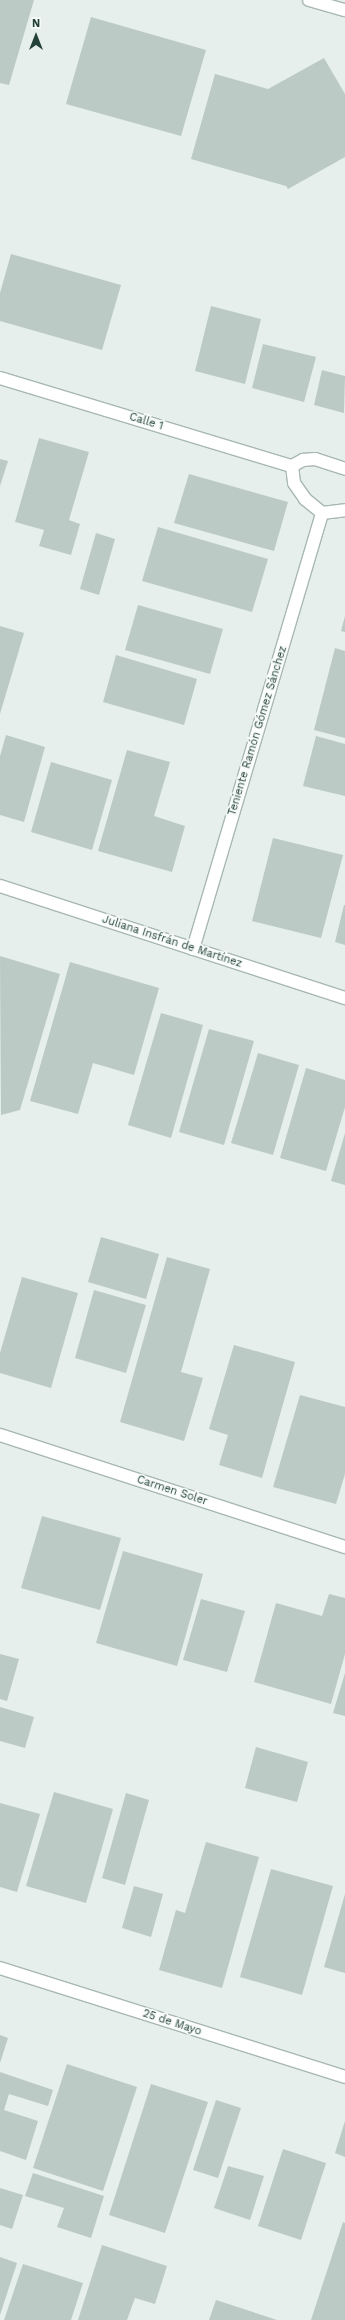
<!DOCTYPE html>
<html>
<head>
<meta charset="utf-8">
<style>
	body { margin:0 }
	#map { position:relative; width:345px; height:2320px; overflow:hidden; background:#e6efeb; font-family:"Work Sans",sans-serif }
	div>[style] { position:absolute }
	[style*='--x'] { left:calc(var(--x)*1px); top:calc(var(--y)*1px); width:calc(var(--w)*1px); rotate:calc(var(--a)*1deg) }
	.building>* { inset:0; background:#bbcac4 }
	.roads { filter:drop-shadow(1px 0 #a8b8b2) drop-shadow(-1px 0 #a8b8b2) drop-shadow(0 1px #a8b8b2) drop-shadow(0 -1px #a8b8b2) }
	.street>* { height:12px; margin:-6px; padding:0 6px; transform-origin:6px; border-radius:6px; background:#fff }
	.secondary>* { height:12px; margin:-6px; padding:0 6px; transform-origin:6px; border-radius:6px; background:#fff }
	span { translate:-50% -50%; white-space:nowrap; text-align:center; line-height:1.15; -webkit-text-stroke:3.5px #f7fbf9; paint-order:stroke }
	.street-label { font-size:11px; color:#24423a }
	.north { position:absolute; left:16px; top:16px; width:40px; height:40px; -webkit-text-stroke:3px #f7fbf9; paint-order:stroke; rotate:0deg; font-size:11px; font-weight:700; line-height:16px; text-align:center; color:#24423a }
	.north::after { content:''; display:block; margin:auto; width:14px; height:18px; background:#24423a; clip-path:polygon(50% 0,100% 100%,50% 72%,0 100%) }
</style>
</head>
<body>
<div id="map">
	<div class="building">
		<div style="clip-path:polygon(0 0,34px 0,9px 85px,0 83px)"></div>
		<div style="clip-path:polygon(91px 17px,206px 50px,181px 136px,66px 104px)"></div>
		<div style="clip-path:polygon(324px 58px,345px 94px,345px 157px,288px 189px,286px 186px,191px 159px,215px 74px,268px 89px)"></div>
		<div style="clip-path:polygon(11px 254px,121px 285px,102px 350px,0 321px,0 293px)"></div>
		<div style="clip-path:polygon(211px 306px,261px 319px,245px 384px,195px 371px)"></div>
		<div style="clip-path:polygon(263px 344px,316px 357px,304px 402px,252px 388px)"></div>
		<div style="clip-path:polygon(322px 370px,345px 376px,344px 413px,314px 405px)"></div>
		<div style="clip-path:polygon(39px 438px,89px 452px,69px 520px,80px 524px,71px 555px,39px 546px,44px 530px,15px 522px)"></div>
		<div style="clip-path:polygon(0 459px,8px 461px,0 486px)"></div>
		<div style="clip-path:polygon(189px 474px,288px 502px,274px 551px,174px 523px)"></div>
		<div style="clip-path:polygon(158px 527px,268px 559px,252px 612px,142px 581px)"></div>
		<div style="clip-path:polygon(96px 533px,115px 539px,99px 595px,80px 589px)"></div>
		<div style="clip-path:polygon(138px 605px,223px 629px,210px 674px,125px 650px)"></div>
		<div style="clip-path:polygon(345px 616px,345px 632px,341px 631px)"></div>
		<div style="clip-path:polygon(0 626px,24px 633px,0 714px)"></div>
		<div style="clip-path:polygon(335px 648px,345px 651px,345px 738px,314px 730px)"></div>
		<div style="clip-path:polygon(116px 655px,197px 679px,184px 725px,103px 702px)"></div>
		<div style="clip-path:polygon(6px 735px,45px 747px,24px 822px,0 815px,0 756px)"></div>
		<div style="clip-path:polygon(316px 736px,345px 744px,345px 796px,303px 786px)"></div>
		<div style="clip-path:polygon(127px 750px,170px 762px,154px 816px,185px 826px,172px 872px,98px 851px)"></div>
		<div style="clip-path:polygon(51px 762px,112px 780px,92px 850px,31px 832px)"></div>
		<div style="clip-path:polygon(273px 838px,343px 855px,321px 938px,252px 921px)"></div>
		<div style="clip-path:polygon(344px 905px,345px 905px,345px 945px,335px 942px)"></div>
		<div style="clip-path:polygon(0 956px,60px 974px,20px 1110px,1px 1115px)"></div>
		<div style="clip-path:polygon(70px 962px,159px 988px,134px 1075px,93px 1063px,78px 1114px,30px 1101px)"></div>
		<div style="clip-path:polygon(161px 1013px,203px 1025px,171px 1138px,128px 1125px)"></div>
		<div style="clip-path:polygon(209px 1029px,254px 1041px,224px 1145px,179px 1132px)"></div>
		<div style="clip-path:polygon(258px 1053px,299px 1065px,273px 1155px,231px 1143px)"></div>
		<div style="clip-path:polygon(306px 1068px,345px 1080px,345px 1107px,326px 1171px,280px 1158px)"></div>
		<div style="clip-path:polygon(345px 1133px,345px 1185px,331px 1181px)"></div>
		<div style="clip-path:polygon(101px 1237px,159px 1254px,146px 1299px,88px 1282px)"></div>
		<div style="clip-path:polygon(167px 1257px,210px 1269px,181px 1372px,203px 1378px,184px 1441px,120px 1422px)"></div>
		<div style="clip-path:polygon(22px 1277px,78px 1293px,51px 1388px,0 1373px,0 1353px)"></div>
		<div style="clip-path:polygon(94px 1290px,146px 1305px,126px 1373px,75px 1358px)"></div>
		<div style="clip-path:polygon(234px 1345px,295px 1362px,262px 1478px,219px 1465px,228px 1435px,209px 1429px)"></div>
		<div style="clip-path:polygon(300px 1395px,345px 1407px,345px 1474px,336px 1504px,273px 1487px)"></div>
		<div style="clip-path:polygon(42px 1516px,121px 1538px,100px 1610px,21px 1588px)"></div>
		<div style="clip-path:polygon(123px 1551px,203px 1574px,177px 1666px,96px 1643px)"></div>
		<div style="clip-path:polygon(329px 1594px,345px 1598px,345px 1654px,331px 1704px,254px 1682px,276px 1603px,322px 1616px)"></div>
		<div style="clip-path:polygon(201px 1599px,245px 1611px,227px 1672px,183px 1660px)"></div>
		<div style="clip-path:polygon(0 1654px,19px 1659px,7px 1701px,0 1699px)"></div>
		<div style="clip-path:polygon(345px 1673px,345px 1716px,333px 1713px)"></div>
		<div style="clip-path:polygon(0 1707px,34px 1717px,25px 1748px,0 1741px)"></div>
		<div style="clip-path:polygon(256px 1747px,308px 1762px,297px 1802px,245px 1788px)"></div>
		<div style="clip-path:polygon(54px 1792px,113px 1809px,86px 1903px,26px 1886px)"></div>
		<div style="clip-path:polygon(126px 1793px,149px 1800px,125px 1885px,102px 1878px)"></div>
		<div style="clip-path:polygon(0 1803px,40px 1814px,17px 1892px,0 1887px)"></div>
		<div style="clip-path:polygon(206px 1842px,259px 1857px,222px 1988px,159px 1970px,176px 1910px,185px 1913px)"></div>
		<div style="clip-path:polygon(271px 1869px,333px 1886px,302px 1995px,240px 1977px)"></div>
		<div style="clip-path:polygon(134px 1886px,163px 1894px,151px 1937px,122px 1928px)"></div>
		<div style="clip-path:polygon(345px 1894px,345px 1973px,324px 1967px)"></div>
		<div style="clip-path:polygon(0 2035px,8px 2038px,0 2063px)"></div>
		<div style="clip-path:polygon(67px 2064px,137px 2087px,103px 2191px,33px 2168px)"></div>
		<div style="clip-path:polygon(0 2072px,53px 2090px,48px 2106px,9px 2094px,4px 2110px,38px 2121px,26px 2160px,0 2151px)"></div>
		<div style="clip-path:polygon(151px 2084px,208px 2102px,165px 2233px,109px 2215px)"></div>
		<div style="clip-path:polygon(216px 2100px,241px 2108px,218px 2178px,193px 2170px)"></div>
		<div style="clip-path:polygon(345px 2121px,345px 2157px,335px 2153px)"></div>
		<div style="clip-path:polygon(283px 2149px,326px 2163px,301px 2240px,258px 2226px)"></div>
		<div style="clip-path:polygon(228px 2166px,264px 2176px,250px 2220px,214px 2208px)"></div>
		<div style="clip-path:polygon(33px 2173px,104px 2196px,91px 2238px,57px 2227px,64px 2208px,25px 2196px)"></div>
		<div style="clip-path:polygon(0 2188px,23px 2195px,12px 2229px,0 2225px)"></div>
		<div style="clip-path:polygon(343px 2222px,345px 2223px,345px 2320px,311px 2320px)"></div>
		<div style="clip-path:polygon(102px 2245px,167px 2266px,155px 2304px,135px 2298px,127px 2320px,78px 2320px)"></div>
		<div style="clip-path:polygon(0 2257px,17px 2263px,0 2315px)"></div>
		<div style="clip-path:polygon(23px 2264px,83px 2283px,71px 2320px,4px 2320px)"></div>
		<div style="clip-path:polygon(216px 2300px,277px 2320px,209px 2320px)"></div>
	</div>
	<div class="roads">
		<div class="street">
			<div style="--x:309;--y:0;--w:37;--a:16"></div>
			<div style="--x:0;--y:378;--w:305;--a:16.8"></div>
			<div style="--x:292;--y:466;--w:13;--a:-29"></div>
			<div style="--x:303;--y:460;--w:12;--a:-5"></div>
			<div style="--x:315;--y:459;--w:32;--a:18"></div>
			<div style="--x:292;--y:466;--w:17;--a:83"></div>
			<div style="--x:294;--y:483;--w:19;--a:55"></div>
			<div style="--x:305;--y:499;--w:22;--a:39"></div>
			<div style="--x:322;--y:513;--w:23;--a:-7"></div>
			<div style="--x:193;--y:949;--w:455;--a:-73.5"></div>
		</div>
		<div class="secondary">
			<div style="--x:0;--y:886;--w:363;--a:18"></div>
			<div style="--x:0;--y:1435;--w:363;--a:18"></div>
			<div style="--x:0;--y:1968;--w:362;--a:17.5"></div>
		</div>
	</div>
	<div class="street-label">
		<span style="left:146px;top:422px;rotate:17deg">Calle 1</span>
		<span style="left:258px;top:731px;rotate:-73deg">Teniente Ramón Gómez Sánchez</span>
		<span style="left:172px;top:942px;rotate:18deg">Juliana Insfrán de Martínez</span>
		<span style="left:172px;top:1491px;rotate:18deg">Carmen Soler</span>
		<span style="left:172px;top:2023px;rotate:18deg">25 de Mayo</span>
	</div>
	<div class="north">N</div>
</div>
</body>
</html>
